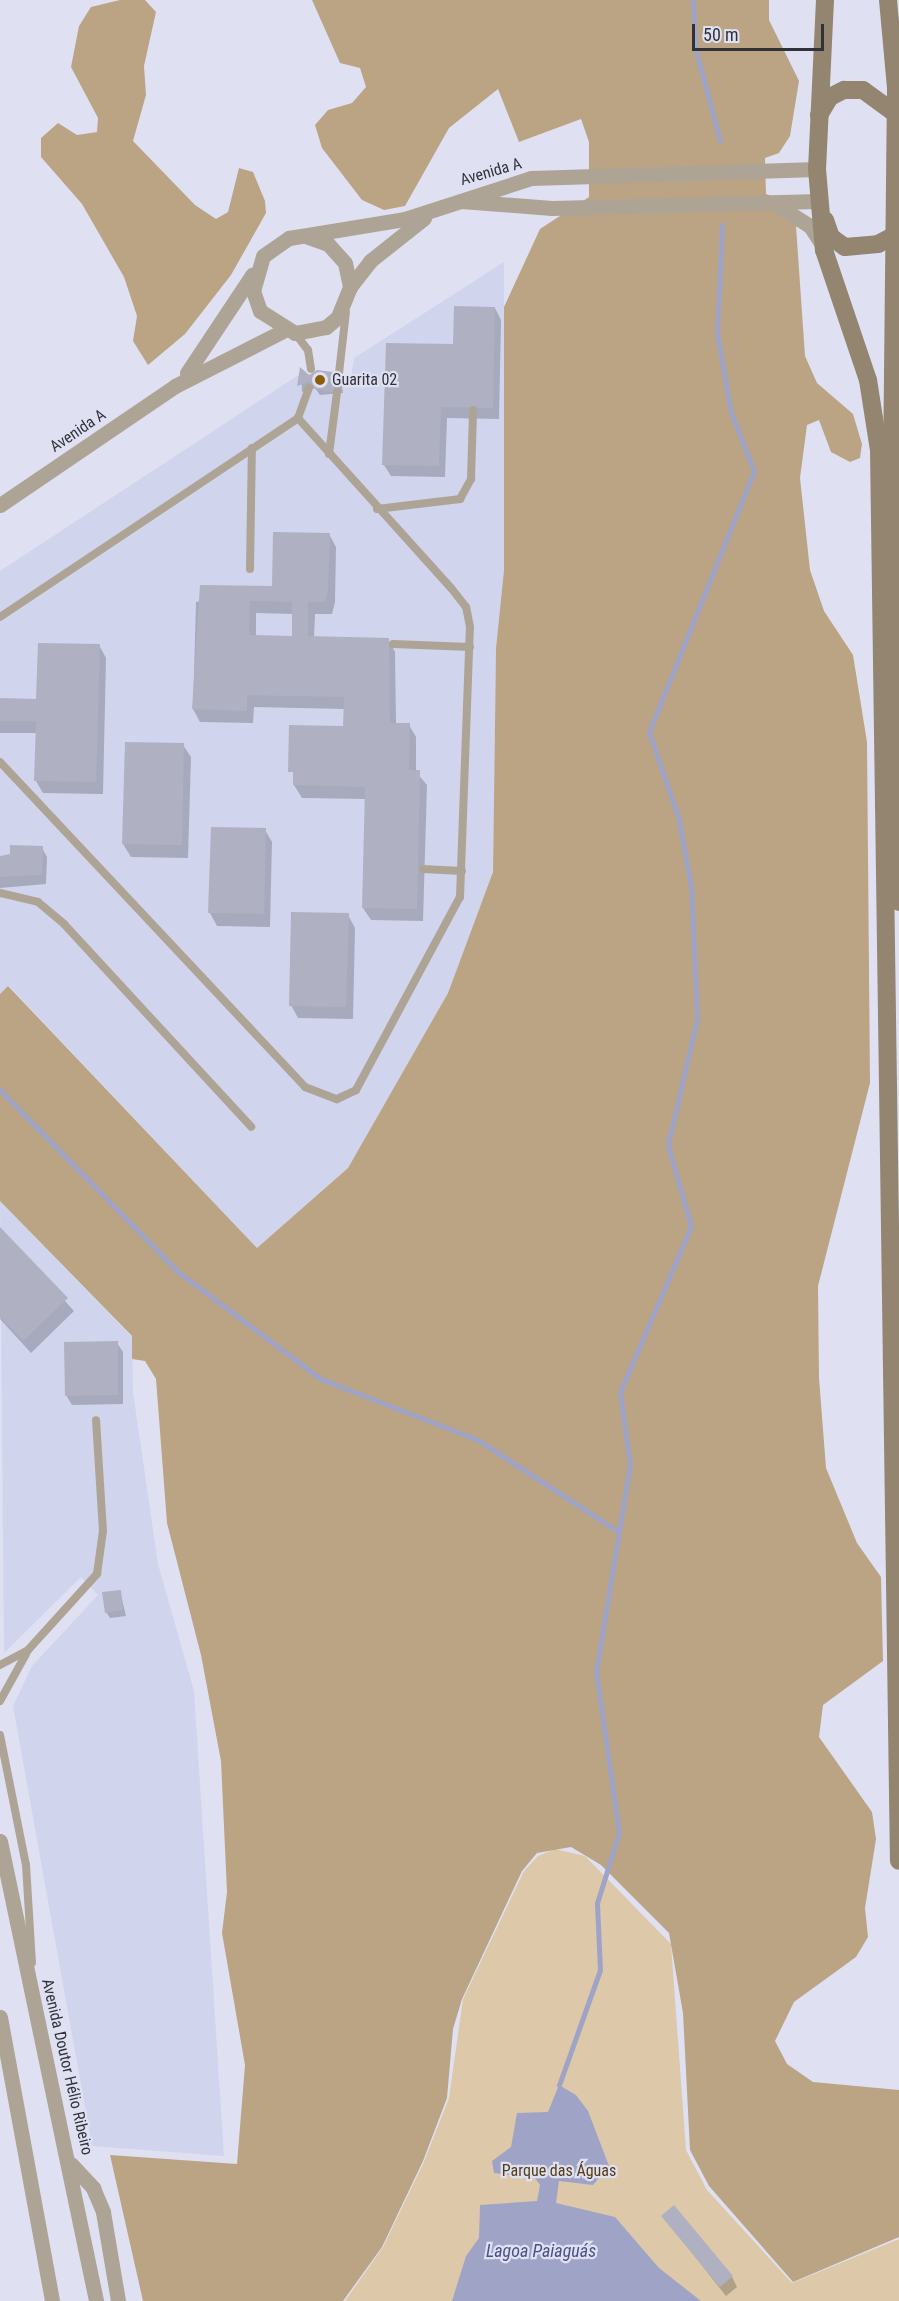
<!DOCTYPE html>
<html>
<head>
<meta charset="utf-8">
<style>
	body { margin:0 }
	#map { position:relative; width:899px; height:2301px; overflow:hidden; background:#dfe1f3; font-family:"Roboto Condensed",sans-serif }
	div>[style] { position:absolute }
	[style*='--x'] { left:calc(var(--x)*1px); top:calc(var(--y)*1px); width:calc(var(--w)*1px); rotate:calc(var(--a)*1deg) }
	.built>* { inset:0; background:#d1d4ed }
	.green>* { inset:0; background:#ddc8aa }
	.forest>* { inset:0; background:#bba484 }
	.water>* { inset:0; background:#9fa3c6 }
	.shadow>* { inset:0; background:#0003 }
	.stream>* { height:5px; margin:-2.5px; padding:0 2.5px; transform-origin:2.5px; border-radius:2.5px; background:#9fa3c6 }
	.building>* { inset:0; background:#afb1c2 }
	.lane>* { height:8px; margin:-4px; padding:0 4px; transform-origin:4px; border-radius:4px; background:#aea495 }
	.street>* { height:15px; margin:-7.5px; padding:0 7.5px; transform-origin:7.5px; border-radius:7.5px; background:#aea495 }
	.secondary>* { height:18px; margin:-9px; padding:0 9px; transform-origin:9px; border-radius:9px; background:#948570 }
	.dots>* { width:16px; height:16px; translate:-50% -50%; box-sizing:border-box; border:3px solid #dfe1f3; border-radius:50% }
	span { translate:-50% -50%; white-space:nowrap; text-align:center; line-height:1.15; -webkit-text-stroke:4.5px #dfe1f3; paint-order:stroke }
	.street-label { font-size:16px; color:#313239 }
	.poi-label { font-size:16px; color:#313239 }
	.left { translate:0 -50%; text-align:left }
	.park-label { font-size:16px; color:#553c13 }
	.water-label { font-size:18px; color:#4d5083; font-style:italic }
	.scale { position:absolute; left:692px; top:24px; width:132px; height:27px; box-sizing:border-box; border:3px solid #313239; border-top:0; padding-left:8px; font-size:18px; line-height:21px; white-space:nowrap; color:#313239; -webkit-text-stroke:4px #dfe1f3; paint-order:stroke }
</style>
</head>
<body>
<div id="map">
	<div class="built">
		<div style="clip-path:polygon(504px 262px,504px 570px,496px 648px,493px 872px,448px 993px,348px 1168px,257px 1248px,9px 986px,0 994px,0 571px,297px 376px,350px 384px,354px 358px)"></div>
		<div style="clip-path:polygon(0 1201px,132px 1337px,133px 1392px,158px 1564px,194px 1691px,224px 2156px,92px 2146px,13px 1706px,32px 1666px,98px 1595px,81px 1577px,4px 1653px)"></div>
	</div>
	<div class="green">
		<div style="clip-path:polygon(555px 1849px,585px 1856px,671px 1944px,686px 2150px,707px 2190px,792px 2283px,899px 2239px,899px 2301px,345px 2301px,383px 2247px,423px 2164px,449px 2098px,463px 1999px,524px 1871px,538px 1856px)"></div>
	</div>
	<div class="forest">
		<div style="clip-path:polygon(120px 0,145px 0,156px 12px,144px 66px,146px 95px,133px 141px,195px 205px,216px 219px,228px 212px,239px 168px,253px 172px,265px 201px,266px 213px,231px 275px,185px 334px,148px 365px,133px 341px,137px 316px,124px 277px,82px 204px,41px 157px,41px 138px,58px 123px,77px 135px,97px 132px,98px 118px,71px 67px,79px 26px,91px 7px)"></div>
		<div style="clip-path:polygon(312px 0,769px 0,769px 20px,799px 81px,790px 136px,779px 153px,765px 158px,766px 194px,779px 199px,796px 226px,805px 356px,817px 383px,853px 414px,862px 444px,860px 458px,850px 462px,831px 452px,819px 420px,807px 425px,800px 478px,810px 570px,824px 611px,853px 655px,867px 742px,870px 1083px,818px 1286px,819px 1378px,826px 1468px,857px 1543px,881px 1577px,883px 1661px,823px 1705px,819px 1737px,872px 1812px,876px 1839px,865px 1908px,868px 1937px,856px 1957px,794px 2002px,775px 2041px,787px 2064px,813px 2082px,899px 2090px,899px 2237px,793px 2282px,709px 2186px,690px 2150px,683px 2013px,669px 1933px,601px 1865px,571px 1847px,537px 1853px,522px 1871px,462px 1999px,453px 2029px,447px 2098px,423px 2161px,382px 2247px,343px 2301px,143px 2301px,110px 2155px,237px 2164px,245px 2065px,222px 1933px,227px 1892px,221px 1761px,201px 1655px,167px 1523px,156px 1379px,145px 1361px,132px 1359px,132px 1336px,0 1201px,0 994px,8px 986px,257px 1248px,348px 1168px,448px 993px,493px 872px,496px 648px,504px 570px,504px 307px,540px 229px,589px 197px,589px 142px,581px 119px,519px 142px,498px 89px,449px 128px,405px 206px,384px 210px,362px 200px,322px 148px,315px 125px,328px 110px,352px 103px,366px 87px,360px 68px,340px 63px)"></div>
	</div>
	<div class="water">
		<div style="clip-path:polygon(559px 2085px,576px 2095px,588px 2111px,609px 2166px,593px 2185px,559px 2181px,556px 2203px,615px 2217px,659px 2268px,701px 2301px,452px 2301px,466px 2256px,479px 2238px,480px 2205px,537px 2201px,540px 2185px,535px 2178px,494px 2173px,492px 2161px,511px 2147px,517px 2113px,548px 2112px)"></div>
	</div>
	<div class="shadow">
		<div style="clip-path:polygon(495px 308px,501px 320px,499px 419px,447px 418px,445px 477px,391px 476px,384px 465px,455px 346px)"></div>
		<div style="clip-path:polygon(301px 370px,309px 377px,341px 379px,343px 393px,320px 395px,315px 388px,302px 392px)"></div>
		<div style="clip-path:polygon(evenodd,329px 534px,336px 547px,335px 602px,332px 614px,315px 614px,314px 638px,388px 639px,395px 652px,396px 724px,409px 725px,416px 737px,416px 772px,427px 785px,423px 921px,371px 920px,363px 908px,366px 799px,302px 798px,294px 785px,345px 727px,345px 709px,254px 707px,253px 723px,200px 722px,193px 709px,196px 602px,274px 588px,329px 534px,256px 613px,294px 614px,293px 637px,256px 637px,256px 613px)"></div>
		<div style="clip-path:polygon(99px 645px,106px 658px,103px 794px,43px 793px,36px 781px,37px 733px,0 733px,0 700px,38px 700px)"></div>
		<div style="clip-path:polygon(183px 745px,191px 757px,188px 858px,131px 857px,123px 844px)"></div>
		<div style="clip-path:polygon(265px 830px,272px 842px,270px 927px,217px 926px,210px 913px)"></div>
		<div style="clip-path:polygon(42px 848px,47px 857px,46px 884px,0 888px,0 858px)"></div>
		<div style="clip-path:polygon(348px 915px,355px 928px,353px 1019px,298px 1018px,291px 1005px)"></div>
		<div style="clip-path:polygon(0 1229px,74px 1311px,31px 1353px,0 1319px)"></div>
		<div style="clip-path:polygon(117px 1343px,123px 1352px,123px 1404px,72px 1405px,66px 1395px)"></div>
		<div style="clip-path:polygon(120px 1591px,126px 1616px,110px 1618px,106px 1612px)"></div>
		<div style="clip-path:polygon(663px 2216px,732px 2277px,737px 2287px,726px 2296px)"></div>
	</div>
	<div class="stream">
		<div style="--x:693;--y:0;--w:47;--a:87.6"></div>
		<div style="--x:695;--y:47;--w:97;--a:75.1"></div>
		<div style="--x:0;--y:1090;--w:253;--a:45.6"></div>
		<div style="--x:177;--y:1271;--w:180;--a:36.9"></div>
		<div style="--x:321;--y:1379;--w:168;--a:21.2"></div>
		<div style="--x:478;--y:1440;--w:168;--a:33.1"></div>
		<div style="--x:559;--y:2085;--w:122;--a:-70.4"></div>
		<div style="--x:600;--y:1970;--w:67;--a:-92.6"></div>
		<div style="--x:597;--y:1903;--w:73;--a:-72.6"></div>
		<div style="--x:619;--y:1833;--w:163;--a:-98.1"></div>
		<div style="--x:596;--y:1672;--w:210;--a:-80.7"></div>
		<div style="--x:630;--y:1465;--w:74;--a:-97.8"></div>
		<div style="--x:620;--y:1392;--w:181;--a:-66.8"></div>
		<div style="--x:691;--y:1226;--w:84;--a:-105.9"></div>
		<div style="--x:668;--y:1145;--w:130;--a:-77.1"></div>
		<div style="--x:697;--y:1018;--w:131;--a:-92.6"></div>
		<div style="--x:691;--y:887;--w:68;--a:-100.2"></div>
		<div style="--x:679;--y:820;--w:93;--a:-108.8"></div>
		<div style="--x:649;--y:732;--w:281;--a:-68.1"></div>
		<div style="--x:754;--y:471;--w:62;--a:-111.6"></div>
		<div style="--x:731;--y:413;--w:81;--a:-99.9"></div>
		<div style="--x:717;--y:333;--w:108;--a:-87.3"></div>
	</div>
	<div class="building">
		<div style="clip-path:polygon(454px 306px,495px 307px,493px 408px,441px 407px,439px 466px,382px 465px,386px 343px,453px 344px)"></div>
		<div style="clip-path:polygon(300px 367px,309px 375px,317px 370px,333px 372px,342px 378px,341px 387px,331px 392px,315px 389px,310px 382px,297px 386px)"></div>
		<div style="clip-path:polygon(evenodd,273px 532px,330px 533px,328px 589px,325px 602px,308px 602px,308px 636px,389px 638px,390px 723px,410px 723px,409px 770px,420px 770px,417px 909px,362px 908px,365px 787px,293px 785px,293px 772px,288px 772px,289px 725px,343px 726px,344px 697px,247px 695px,247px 711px,192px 709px,200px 585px,272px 586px,273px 532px,250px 601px,292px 602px,292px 636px,249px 635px,250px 601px)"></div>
		<div style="clip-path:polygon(38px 643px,100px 644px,96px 782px,34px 781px,36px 721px,0 721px,0 698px,36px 699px)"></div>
		<div style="clip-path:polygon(125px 742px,184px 743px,182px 845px,122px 844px)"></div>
		<div style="clip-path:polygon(211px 827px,266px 828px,264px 914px,208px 913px)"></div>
		<div style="clip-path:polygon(10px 845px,43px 846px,42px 875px,0 877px,0 856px,10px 854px)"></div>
		<div style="clip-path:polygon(291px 912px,349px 913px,346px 1007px,289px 1006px)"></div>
		<div style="clip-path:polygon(0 1227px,68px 1298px,23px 1341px,0 1317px)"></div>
		<div style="clip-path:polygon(118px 1341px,118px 1395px,65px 1396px,64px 1342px)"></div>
		<div style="clip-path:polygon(121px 1590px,123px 1610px,105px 1613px,102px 1592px)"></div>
		<div style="clip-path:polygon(674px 2205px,733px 2276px,720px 2287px,661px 2216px)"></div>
	</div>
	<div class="lane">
		<div style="--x:295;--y:333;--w:21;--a:53"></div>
		<div style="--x:308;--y:350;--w:19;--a:81"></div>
		<div style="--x:339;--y:373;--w:61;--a:-83.5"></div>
		<div style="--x:329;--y:454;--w:63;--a:-82.6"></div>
		<div style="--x:377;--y:509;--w:84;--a:-6.9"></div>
		<div style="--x:460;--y:499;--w:23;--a:-61"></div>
		<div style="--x:471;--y:479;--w:69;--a:-88.3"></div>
		<div style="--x:250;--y:569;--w:121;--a:-89.1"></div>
		<div style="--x:0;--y:617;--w:358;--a:-33.7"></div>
		<div style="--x:298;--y:418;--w:32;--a:-70"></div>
		<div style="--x:393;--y:644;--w:77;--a:2.2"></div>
		<div style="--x:0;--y:762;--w:446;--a:46.8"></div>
		<div style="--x:305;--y:1087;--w:34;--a:21"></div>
		<div style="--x:337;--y:1099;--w:21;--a:-25"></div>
		<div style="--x:356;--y:1090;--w:219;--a:-61.7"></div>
		<div style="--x:460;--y:897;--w:270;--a:-87.9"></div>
		<div style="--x:470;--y:627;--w:20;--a:-101"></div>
		<div style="--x:466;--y:607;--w:24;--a:-128"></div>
		<div style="--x:451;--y:588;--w:229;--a:-132"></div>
		<div style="--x:423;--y:869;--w:39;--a:3"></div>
		<div style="--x:0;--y:893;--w:39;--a:13"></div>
		<div style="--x:38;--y:902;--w:34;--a:40"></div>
		<div style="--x:64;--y:924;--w:276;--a:47.3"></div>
		<div style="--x:0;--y:1665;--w:32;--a:-28"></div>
		<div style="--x:28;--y:1650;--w:103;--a:-47.8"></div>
		<div style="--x:97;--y:1574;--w:43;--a:-82.1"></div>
		<div style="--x:103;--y:1531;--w:111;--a:-93.6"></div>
		<div style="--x:0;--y:1701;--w:54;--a:-61"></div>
		<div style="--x:0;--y:1735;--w:133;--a:78.7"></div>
		<div style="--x:26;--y:1865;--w:98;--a:86.5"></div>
	</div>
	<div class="street">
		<div style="--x:461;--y:201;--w:91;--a:4.4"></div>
		<div style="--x:552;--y:208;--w:267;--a:-1.5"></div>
		<div style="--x:775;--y:204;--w:41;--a:32.2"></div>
		<div style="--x:810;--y:226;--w:24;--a:57"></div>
		<div style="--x:305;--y:236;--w:24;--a:19"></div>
		<div style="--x:328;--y:244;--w:25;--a:48"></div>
		<div style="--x:345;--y:263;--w:25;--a:78"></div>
		<div style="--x:350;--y:287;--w:32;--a:112"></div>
		<div style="--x:338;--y:317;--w:16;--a:140"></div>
		<div style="--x:326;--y:327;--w:32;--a:169"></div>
		<div style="--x:295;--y:333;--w:41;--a:-147.8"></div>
		<div style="--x:260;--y:311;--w:21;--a:-109"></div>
		<div style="--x:253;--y:291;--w:36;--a:-74"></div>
		<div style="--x:263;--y:256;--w:32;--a:-35"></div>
		<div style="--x:289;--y:238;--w:118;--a:-9.3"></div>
		<div style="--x:405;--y:219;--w:133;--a:-18"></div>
		<div style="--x:531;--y:178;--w:286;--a:-1.8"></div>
		<div style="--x:350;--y:287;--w:33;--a:-52"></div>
		<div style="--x:370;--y:261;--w:69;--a:-38.5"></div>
		<div style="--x:187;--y:373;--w:118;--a:-56.4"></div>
		<div style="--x:0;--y:505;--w:212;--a:-34.2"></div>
		<div style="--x:175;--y:386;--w:123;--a:-27"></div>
		<div style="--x:0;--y:1841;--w:470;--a:78.2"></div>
		<div style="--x:0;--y:2017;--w:289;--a:79.6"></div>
		<div style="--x:71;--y:2164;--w:33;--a:47"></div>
		<div style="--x:93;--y:2188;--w:26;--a:67"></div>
		<div style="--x:103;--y:2212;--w:90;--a:80.4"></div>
	</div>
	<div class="secondary">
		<div style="--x:825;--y:0;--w:169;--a:92.7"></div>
		<div style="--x:817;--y:169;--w:81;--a:85.1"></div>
		<div style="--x:824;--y:250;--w:137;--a:71.3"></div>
		<div style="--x:868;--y:380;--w:71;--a:81.1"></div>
		<div style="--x:879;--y:450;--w:1411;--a:89.19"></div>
		<div style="--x:888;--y:0;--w:88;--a:84.8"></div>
		<div style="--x:896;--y:88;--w:400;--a:90.6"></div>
		<div style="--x:892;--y:488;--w:414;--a:89"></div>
		<div style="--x:819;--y:115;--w:21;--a:-59"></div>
		<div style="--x:830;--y:97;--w:16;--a:-27"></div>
		<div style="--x:844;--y:90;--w:19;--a:0"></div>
		<div style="--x:863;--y:90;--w:41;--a:36"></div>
		<div style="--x:825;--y:220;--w:18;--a:71"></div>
		<div style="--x:831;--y:237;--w:17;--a:36"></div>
		<div style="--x:845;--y:247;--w:33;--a:-5"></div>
		<div style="--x:878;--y:244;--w:19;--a:-28"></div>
	</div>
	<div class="dots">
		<div style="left:320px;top:380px;background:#8a5d00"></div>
	</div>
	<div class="street-label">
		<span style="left:491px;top:172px;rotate:-16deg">Avenida A</span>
		<span style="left:78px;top:431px;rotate:-34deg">Avenida A</span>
		<span style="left:67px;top:2067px;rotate:77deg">Avenida Doutor Hélio Ribeiro</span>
	</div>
	<div class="poi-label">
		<span class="left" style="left:332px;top:380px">Guarita 02</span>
	</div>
	<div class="park-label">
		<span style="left:559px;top:2171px">Parque das Águas</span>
	</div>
	<div class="water-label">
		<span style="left:541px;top:2251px">Lagoa Paiaguás</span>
	</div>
	<div class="scale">50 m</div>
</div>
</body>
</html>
